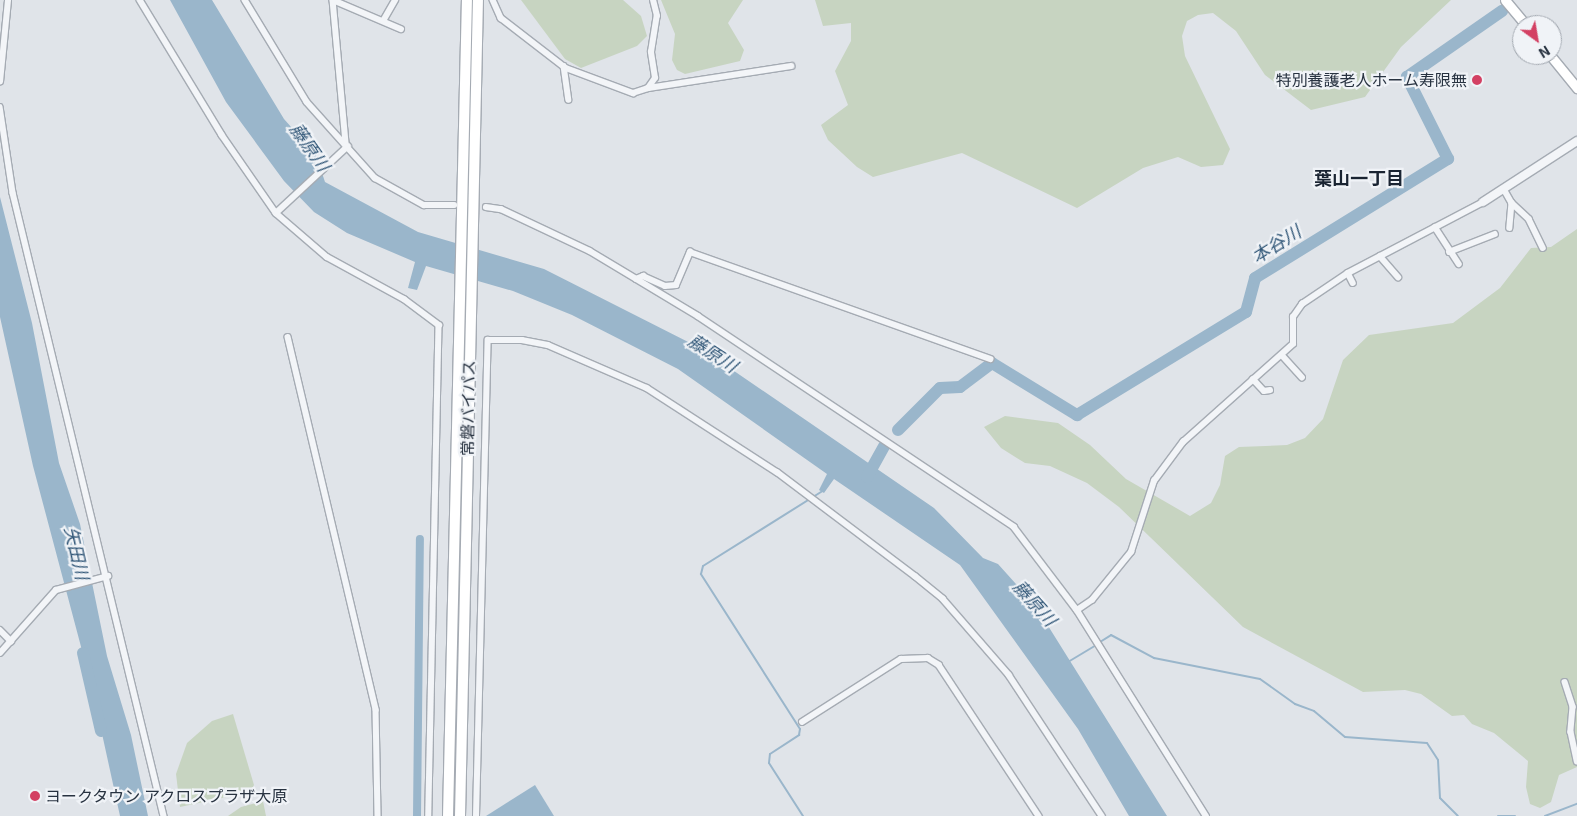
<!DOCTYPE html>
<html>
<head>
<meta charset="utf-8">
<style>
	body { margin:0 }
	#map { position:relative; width:1577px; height:816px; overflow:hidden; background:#e0e4e9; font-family:"Exo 2","Noto Sans JP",sans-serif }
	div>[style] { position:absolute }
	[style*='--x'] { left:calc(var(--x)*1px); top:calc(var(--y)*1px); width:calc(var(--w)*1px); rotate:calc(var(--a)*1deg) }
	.green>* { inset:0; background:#c7d4c1 }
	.water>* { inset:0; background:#9ab6cb }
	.stream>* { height:2px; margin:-1px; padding:0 1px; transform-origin:1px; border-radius:1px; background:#9ab6cb }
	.canal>* { height:8px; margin:-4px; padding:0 4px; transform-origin:4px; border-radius:4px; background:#9ab6cb }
	.river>* { height:12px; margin:-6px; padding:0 6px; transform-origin:6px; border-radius:6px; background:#9ab6cb }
	.roads { filter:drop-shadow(1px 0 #a5abb3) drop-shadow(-1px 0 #a5abb3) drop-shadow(0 1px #a5abb3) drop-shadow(0 -1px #a5abb3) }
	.minor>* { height:5.5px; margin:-2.75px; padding:0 2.75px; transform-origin:2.75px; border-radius:2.75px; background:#f3f5f8 }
	.tertiary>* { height:8px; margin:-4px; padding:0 4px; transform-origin:4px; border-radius:4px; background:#f3f5f8 }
	.primary>* { height:9px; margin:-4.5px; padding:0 4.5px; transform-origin:4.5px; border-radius:4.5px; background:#fff }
	.trunk>* { height:10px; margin:-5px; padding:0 5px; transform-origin:5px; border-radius:5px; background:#fff }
	.dots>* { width:14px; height:14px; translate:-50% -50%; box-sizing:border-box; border:2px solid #f0f3f7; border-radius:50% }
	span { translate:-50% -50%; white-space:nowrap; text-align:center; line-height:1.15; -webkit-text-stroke:4.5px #f0f3f7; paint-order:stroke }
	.poi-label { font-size:16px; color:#283341 }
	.right { translate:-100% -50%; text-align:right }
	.left { translate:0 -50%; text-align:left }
	.street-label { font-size:16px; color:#283341 }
	.water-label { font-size:18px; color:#305677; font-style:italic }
	.neighbourhood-label { font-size:18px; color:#1a2432; font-weight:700 }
	.north { position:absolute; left:1512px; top:15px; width:50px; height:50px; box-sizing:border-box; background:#f0f3f7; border:1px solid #a0a6ae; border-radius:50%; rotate:148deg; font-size:14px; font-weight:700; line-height:20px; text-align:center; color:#283341 }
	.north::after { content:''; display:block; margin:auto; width:18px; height:22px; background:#d34063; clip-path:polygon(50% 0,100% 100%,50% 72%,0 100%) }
</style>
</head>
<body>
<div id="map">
	<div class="green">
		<div style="clip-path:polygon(521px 0,623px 0,641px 16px,647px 36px,637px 46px,581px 68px,565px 59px)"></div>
		<div style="clip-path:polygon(661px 0,743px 0,728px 23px,744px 50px,740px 61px,685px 74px,677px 70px,672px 60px,675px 34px)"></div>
		<div style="clip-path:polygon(815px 0,1451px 0,1401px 47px,1365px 97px,1311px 110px,1265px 75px,1236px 31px,1213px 13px,1198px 15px,1187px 21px,1182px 36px,1185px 56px,1230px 149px,1223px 165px,1201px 167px,1178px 157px,1143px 168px,1077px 208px,962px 153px,873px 177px,857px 167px,828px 140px,821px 125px,848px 105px,835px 71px,851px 41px,851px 23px,823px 26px)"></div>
		<div style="clip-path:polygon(1577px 229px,1577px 767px,1559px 775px,1551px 802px,1540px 808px,1530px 804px,1526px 787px,1528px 761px,1494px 733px,1472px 724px,1464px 715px,1452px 716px,1421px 694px,1405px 690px,1363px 692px,1243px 627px,1119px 507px,1087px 483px,1050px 466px,1025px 463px,1001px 448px,984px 427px,1005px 416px,1058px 423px,1090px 445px,1126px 479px,1190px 516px,1211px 503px,1220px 485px,1225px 456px,1239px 447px,1287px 445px,1305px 438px,1323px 419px,1343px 360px,1369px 335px,1453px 323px,1500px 288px,1531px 248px,1551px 247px)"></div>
		<div style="clip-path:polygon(233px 714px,254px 785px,250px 792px,180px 807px,176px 774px,187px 743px,212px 721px)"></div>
		<div style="clip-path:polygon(263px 801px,266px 816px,228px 816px,241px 807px)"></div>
	</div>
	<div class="water">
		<div style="clip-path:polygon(170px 0,212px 0,284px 119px,316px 155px,325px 182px,418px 232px,544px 269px,702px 349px,934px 508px,983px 558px,998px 564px,1035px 605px,1167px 816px,1129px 816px,1078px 729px,960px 565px,834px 479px,824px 493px,819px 490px,827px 474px,678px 369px,572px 315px,513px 291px,426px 266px,417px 290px,408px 288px,415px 262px,347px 233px,314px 212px,284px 181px,226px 102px)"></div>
		<div style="clip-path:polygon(0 197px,32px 323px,59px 463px,80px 524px,107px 656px,131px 735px,148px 816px,120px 816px,92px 688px,33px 466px,0 317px)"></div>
		<div style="clip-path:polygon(535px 785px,554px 816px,486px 816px)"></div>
	</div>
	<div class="stream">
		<div style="--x:1100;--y:642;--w:13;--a:-32"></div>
		<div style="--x:1111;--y:635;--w:49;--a:28.1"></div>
		<div style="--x:1154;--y:658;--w:108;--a:11.2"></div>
		<div style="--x:1260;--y:679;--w:43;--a:35.5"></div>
		<div style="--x:1295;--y:704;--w:20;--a:20"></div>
		<div style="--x:1314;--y:711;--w:40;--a:40"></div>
		<div style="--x:1345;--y:737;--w:82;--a:4.2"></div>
		<div style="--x:1427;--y:743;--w:20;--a:57"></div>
		<div style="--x:1438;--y:760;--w:38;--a:87"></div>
		<div style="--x:1440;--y:798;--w:25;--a:45"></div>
		<div style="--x:1068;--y:662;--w:33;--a:-31"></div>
		<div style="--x:803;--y:816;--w:63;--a:-122.7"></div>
		<div style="--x:769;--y:763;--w:9;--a:-84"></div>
		<div style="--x:770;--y:754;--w:35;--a:-33"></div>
		<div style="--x:799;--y:735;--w:6;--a:-81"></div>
		<div style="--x:800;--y:729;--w:184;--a:-122.6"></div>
		<div style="--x:701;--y:574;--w:8;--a:-76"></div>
		<div style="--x:703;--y:566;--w:143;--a:-32.1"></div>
		<div style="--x:1498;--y:816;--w:17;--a:0"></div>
		<div style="--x:1545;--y:816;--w:34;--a:-21"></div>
	</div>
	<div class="canal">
		<div style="--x:417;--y:816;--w:277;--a:-89.4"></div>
	</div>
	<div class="river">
		<div style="--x:898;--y:430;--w:59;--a:-45"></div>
		<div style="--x:940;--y:388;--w:20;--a:-3"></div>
		<div style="--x:960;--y:387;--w:40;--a:-37"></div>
		<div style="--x:992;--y:363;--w:100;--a:31.5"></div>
		<div style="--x:1077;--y:415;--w:198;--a:-31.4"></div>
		<div style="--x:1246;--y:312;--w:35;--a:-75"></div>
		<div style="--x:1255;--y:278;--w:227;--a:-31.7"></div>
		<div style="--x:1448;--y:159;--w:92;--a:-116.6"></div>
		<div style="--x:1407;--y:77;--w:116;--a:-34.8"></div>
		<div style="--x:867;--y:477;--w:35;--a:-61"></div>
		<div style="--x:83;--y:653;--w:80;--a:77"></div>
	</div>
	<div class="roads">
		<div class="minor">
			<div style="--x:140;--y:0;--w:158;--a:58.7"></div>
			<div style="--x:222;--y:135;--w:95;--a:55.3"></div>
			<div style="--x:276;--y:213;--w:67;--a:40.8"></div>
			<div style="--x:327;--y:257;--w:88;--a:28.6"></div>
			<div style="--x:404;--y:299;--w:44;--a:36.6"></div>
			<div style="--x:439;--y:325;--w:491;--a:91.2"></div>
			<div style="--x:245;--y:0;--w:119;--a:58.7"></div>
			<div style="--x:307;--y:102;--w:102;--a:48.2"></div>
			<div style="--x:375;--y:178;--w:56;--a:28.9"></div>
			<div style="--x:424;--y:205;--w:30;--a:0"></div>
			<div style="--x:333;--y:0;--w:144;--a:84.8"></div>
			<div style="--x:333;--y:0;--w:74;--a:23.1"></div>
			<div style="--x:493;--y:0;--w:20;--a:66"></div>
			<div style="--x:501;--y:18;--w:82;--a:37.6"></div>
			<div style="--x:566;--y:68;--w:72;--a:20.5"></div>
			<div style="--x:633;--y:93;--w:16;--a:-18"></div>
			<div style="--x:648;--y:88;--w:12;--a:-55"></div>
			<div style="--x:655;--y:78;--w:26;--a:-99"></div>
			<div style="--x:651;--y:52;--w:36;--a:-81"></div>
			<div style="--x:657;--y:16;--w:16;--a:-104"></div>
			<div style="--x:383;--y:21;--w:24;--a:-60"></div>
			<div style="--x:564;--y:66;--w:34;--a:82"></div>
			<div style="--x:0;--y:82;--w:82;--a:-84.4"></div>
			<div style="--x:648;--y:88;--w:145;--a:-8.7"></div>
			<div style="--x:0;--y:107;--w:87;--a:81.4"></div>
			<div style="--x:13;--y:193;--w:641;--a:76.38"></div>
			<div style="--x:1505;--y:191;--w:14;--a:60"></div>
			<div style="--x:1512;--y:203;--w:25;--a:95"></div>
			<div style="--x:1512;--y:203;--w:23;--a:43"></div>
			<div style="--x:1529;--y:219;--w:32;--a:64"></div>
			<div style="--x:486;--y:207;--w:15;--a:8"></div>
			<div style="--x:501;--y:209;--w:98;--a:25.3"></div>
			<div style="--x:590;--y:251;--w:126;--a:31"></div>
			<div style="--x:698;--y:316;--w:380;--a:33.7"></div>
			<div style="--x:1014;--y:527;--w:104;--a:52.8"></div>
			<div style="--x:1077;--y:610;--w:243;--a:57.9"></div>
			<div style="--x:276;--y:213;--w:98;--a:-42.9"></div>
			<div style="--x:1435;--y:227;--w:44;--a:57"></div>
			<div style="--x:1449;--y:252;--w:49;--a:-21.4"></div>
			<div style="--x:1380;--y:256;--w:28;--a:49"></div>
			<div style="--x:1348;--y:273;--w:11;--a:63"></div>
			<div style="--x:636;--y:279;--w:8;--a:-23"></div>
			<div style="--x:643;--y:276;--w:24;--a:24"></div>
			<div style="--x:665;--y:286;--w:11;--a:-5"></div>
			<div style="--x:676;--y:285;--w:36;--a:-67"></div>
			<div style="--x:690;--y:252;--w:319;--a:19.6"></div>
			<div style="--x:288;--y:337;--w:383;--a:76.7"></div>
			<div style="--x:376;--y:710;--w:106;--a:88.9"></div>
			<div style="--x:1282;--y:355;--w:30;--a:48"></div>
			<div style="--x:1253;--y:379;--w:16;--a:47"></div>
			<div style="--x:1264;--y:391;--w:6;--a:-9"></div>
			<div style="--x:1077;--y:610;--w:18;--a:-34"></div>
			<div style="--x:1092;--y:600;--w:62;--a:-50.9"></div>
			<div style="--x:1131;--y:552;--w:75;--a:-72.1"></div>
			<div style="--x:1154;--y:481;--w:49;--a:-53.4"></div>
			<div style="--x:1183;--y:442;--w:147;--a:-41.7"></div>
			<div style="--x:1293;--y:344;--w:27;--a:-90"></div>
			<div style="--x:1293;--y:317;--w:16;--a:-55"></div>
			<div style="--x:1302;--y:304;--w:55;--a:-34"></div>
			<div style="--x:1348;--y:273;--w:153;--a:-27.7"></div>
			<div style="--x:0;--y:630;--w:16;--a:45"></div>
			<div style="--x:0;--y:653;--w:84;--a:-48.4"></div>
			<div style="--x:56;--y:590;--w:54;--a:-15.1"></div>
			<div style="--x:1565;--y:682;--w:26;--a:72"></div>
			<div style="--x:1573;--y:707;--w:25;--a:95"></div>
			<div style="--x:1571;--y:732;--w:30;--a:78"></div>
			<div style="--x:802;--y:722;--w:117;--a:-32.5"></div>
			<div style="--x:901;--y:659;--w:27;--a:-2"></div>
			<div style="--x:928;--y:658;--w:13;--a:32"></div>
			<div style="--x:939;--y:665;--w:181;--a:56.5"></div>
			<div style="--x:476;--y:816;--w:476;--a:-88.6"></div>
			<div style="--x:488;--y:340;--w:34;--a:0"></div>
			<div style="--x:522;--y:340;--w:26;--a:11"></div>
			<div style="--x:548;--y:345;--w:108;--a:23.5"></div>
			<div style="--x:647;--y:388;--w:155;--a:32.9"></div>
			<div style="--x:777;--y:472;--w:173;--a:37"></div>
			<div style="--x:915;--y:576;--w:36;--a:39"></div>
			<div style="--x:943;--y:599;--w:101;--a:49"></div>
			<div style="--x:1009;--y:675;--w:169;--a:56.6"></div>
		</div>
		<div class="tertiary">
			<div style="--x:1483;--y:202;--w:112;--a:-33"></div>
		</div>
		<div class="primary">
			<div style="--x:1505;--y:0;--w:33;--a:50"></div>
			<div style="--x:1550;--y:55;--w:43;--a:50.7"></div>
		</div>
		<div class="trunk">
			<div style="--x:448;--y:816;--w:816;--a:-88.67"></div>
			<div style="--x:460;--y:816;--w:816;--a:-88.74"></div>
		</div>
	</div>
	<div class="dots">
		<div style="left:1477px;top:80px;background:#d34063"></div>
		<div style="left:35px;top:796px;background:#d34063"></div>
	</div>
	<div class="poi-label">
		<span class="right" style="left:1467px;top:80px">特別養護老人ホーム寿限無</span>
		<span class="left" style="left:45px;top:796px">ヨークタウン アクロスプラザ大原</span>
	</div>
	<div class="street-label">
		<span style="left:468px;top:408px;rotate:-89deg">常磐バイパス</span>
	</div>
	<div class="water-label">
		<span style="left:310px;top:147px;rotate:55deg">藤原川</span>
		<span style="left:1276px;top:244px;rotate:-32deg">本谷川</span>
		<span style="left:713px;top:353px;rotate:33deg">藤原川</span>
		<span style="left:77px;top:553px;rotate:77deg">矢田川</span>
		<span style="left:1035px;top:603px;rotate:48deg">藤原川</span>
	</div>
	<div class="neighbourhood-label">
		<span style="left:1359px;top:178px">葉山一丁目</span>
	</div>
	<div class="north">N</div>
</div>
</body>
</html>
